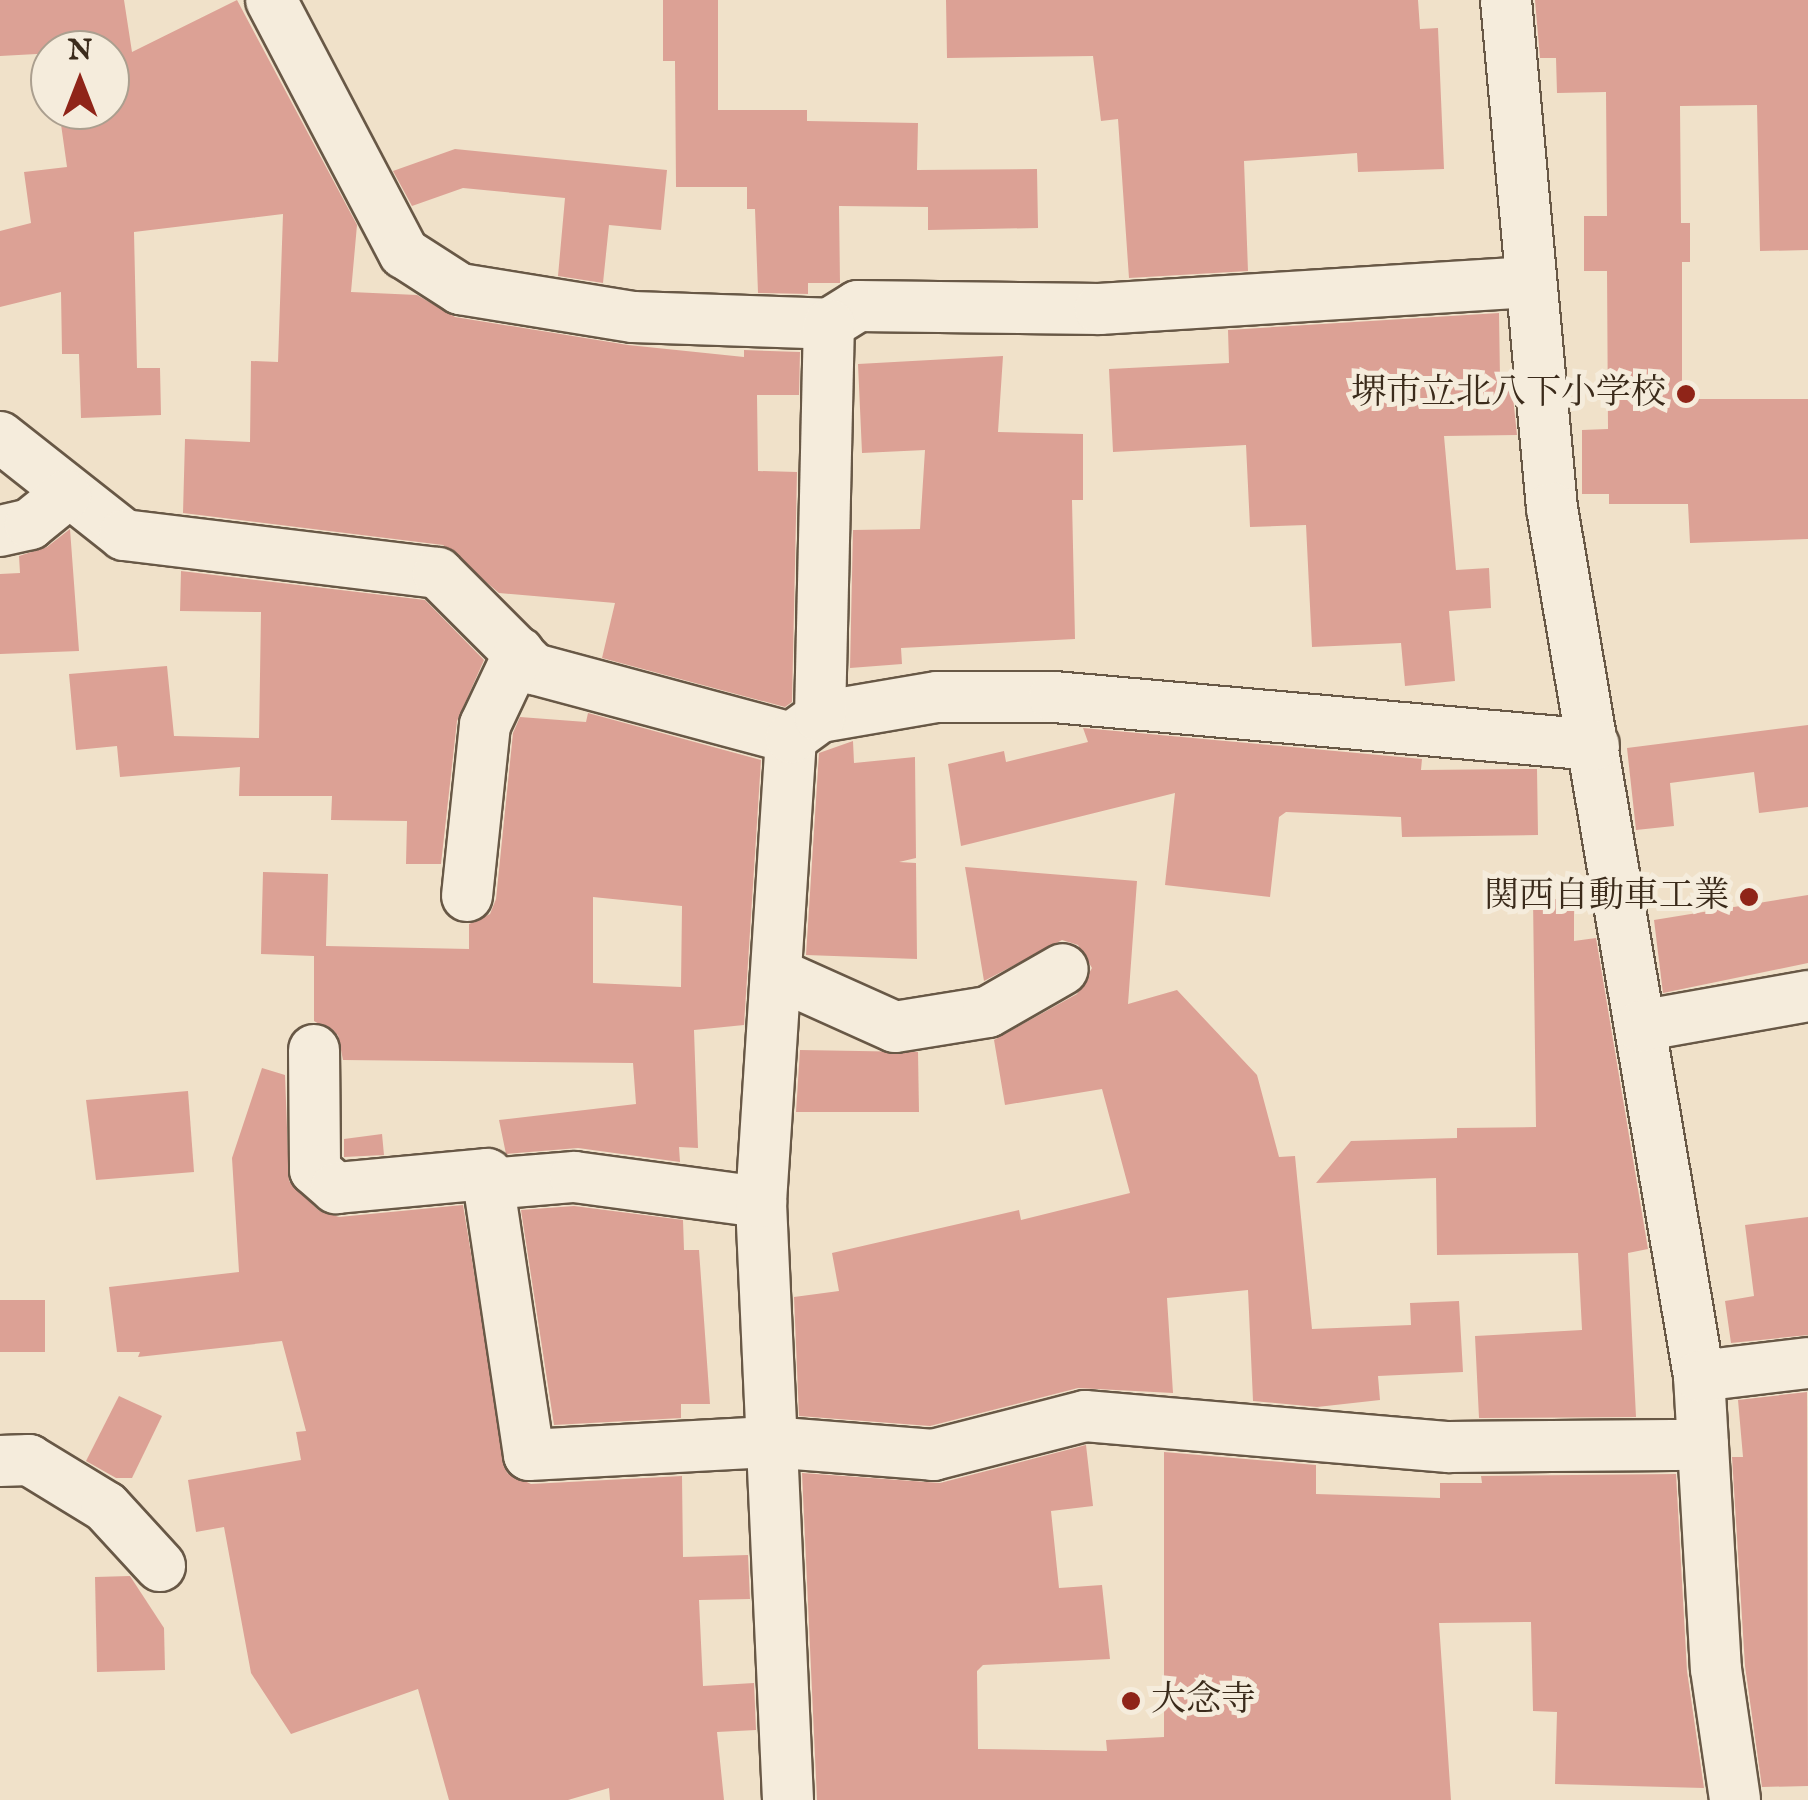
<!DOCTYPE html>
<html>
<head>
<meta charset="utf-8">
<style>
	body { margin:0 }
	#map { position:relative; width:1808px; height:1800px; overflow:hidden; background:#f0e1c9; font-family:"IM FELL English","Noto Serif JP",serif }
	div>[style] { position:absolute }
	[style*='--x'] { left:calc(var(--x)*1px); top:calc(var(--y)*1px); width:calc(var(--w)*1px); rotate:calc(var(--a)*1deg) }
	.building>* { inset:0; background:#dca195 }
	.roads { filter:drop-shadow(2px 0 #685846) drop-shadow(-2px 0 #685846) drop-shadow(0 2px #685846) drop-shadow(0 -2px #685846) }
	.minor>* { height:50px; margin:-25px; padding:0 25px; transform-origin:25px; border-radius:25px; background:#f5ecdc }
	.dots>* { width:28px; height:28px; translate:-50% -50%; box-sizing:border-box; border:5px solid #f5ecdc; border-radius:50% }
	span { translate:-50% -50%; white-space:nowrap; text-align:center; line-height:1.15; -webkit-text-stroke:10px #f5ecdc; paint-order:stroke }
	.poi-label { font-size:35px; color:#3b2b1b }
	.right { translate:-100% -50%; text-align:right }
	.left { translate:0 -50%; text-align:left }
	.north { position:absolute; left:30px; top:30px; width:100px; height:100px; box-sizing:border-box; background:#f5ecdc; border:2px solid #ab9f8f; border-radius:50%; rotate:0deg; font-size:28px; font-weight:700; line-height:40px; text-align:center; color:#3b2b1b }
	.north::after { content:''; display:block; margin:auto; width:35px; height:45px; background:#8f2418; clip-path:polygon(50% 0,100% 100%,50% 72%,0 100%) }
</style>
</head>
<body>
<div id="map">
	<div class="building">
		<div style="clip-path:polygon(0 0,124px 0,132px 52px,237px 0,357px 225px,351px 292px,417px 295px,455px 317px,628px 345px,744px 357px,744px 350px,800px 352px,799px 395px,757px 395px,758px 471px,797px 472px,792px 702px,785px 707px,602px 658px,615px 603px,499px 593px,443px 545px,183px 513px,185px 439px,250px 442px,251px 361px,278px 362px,283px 214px,134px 232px,137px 368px,160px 368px,161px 415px,81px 418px,79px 354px,62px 354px,61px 292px,0 307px,0 231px,31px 223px,24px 172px,67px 167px,59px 110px,110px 110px,110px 50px,0 56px)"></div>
		<div style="clip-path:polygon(663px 0,718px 0,718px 110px,807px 110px,807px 121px,918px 123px,917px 170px,1037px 169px,1038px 228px,928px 230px,928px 207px,839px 206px,840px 283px,808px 283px,808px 294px,758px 293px,755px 209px,747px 209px,747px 187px,676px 187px,675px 61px,663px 61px)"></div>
		<div style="clip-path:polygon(946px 0,1418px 0,1420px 29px,1438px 28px,1444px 169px,1358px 172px,1357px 153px,1244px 161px,1248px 271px,1129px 278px,1118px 119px,1101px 121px,1093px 56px,947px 58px)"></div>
		<div style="clip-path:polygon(1535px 0,1808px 0,1808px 250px,1760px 251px,1757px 105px,1680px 106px,1681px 223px,1690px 223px,1690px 262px,1682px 262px,1682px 399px,1808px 399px,1808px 539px,1690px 543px,1688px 504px,1609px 504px,1609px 494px,1582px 494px,1582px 430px,1608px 429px,1607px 271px,1584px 271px,1584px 216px,1607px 216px,1606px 92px,1557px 93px,1556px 58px,1540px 58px)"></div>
		<div style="clip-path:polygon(455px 149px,667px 170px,661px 230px,609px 225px,603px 283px,558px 276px,565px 198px,463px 188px,412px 206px,393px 171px)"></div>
		<div style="clip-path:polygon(1499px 313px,1500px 378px,1511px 378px,1517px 435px,1444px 436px,1456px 570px,1489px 568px,1491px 608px,1449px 611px,1455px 681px,1405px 686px,1401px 643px,1312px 647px,1306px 525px,1250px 527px,1246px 445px,1113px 452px,1109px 369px,1229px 363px,1228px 330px)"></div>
		<div style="clip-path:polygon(1003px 356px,998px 432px,1083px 434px,1083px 500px,1072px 500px,1075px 639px,901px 648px,902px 664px,850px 668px,853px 530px,920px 529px,925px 450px,862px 453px,858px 364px)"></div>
		<div style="clip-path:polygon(70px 529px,79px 651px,0 654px,0 574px,20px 573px,19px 556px,47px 547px)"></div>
		<div style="clip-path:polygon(181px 571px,425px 600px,484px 660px,457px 721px,441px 864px,406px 864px,407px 821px,331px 820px,332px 796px,239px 796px,240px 767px,120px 777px,117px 746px,76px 750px,69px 674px,167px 666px,174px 736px,259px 738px,261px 612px,180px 611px)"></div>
		<div style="clip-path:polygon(evenodd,588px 713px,761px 760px,744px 1025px,694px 1030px,698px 1148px,679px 1147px,680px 1162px,578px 1148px,506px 1154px,499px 1120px,636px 1104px,633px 1063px,343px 1060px,338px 1035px,314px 1021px,314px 956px,261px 954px,263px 872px,328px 874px,326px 946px,469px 949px,469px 924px,490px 914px,496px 899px,513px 733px,520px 717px,586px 722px,588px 713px,593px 897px,682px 906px,681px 987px,593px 983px,593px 897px)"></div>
		<div style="clip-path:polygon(1808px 725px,1808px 807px,1759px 813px,1754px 772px,1670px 783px,1674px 826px,1636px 830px,1627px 748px)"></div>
		<div style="clip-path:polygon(1083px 728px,1422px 759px,1421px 770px,1537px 769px,1538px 835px,1402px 837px,1401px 817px,1286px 812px,1279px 817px,1270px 897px,1165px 885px,1175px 793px,961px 846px,948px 764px,1004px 751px,1006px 762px,1088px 742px)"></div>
		<div style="clip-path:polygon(853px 741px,854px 763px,915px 757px,916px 858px,899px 862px,916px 863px,917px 959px,806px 955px,819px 753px)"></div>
		<div style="clip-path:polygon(965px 867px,1137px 881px,1128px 1004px,1177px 990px,1257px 1075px,1279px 1157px,1295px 1156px,1312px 1329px,1411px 1325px,1410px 1303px,1459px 1301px,1463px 1372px,1378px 1376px,1380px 1400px,1317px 1407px,1253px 1401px,1248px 1290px,1167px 1298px,1173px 1393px,1078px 1388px,930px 1426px,799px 1416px,794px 1297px,839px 1291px,832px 1253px,1019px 1210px,1021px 1220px,1130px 1193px,1102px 1089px,1005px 1105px,994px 1040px,1077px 994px,1092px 968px,1078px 945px,1062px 940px,984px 981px)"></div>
		<div style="clip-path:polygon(1808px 895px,1808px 963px,1663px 993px,1654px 920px)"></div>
		<div style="clip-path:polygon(1533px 899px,1574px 899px,1574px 941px,1596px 938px,1648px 1249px,1628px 1253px,1636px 1417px,1479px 1418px,1475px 1336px,1582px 1330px,1578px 1253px,1437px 1255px,1436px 1178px,1316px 1183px,1351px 1141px,1457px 1138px,1457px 1128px,1536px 1127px)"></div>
		<div style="clip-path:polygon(800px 1050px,918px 1052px,919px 1112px,796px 1112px)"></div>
		<div style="clip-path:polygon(262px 1068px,285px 1075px,289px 1181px,318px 1210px,339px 1217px,463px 1205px,507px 1473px,531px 1484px,682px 1476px,683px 1557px,748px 1555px,750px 1599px,699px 1600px,703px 1686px,754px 1683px,756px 1730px,717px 1732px,724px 1800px,610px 1800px,609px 1788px,568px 1800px,449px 1800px,418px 1689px,291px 1734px,251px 1673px,224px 1527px,196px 1532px,188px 1480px,301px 1460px,296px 1432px,306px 1431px,282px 1341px,138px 1357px,140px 1352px,117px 1352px,109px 1287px,239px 1272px,232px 1158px)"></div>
		<div style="clip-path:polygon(188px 1091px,194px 1172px,96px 1180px,86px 1100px)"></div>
		<div style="clip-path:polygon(382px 1134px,384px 1155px,344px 1157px,344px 1139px)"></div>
		<div style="clip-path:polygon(574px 1206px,683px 1220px,684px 1250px,699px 1250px,710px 1404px,681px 1404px,681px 1418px,554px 1425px,521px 1210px)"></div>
		<div style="clip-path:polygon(1808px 1217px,1808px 1335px,1731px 1343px,1725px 1301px,1754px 1296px,1745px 1225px)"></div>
		<div style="clip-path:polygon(0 1300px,45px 1300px,45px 1352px,0 1352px)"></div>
		<div style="clip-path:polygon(1807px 1392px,1808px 1786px,1762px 1787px,1745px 1666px,1732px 1457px,1743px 1457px,1738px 1400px)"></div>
		<div style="clip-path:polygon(119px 1396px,162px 1416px,132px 1478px,116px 1478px,86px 1461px)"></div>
		<div style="clip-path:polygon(1086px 1445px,1093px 1506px,1051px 1511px,1059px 1588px,1102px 1585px,1110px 1659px,983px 1665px,977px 1671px,978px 1749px,1107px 1751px,1106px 1740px,1164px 1737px,1164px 1452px,1316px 1465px,1316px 1494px,1440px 1498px,1440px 1483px,1482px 1483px,1481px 1476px,1676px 1474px,1687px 1671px,1704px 1788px,1555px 1784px,1557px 1712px,1533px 1711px,1531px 1622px,1439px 1623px,1451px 1800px,817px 1800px,802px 1473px,940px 1483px)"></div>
		<div style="clip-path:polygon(130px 1576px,164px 1628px,165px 1670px,97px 1672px,95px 1577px)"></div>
	</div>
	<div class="roads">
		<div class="minor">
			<div style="--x:271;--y:0;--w:286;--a:62.3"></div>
			<div style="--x:404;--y:253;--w:67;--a:32.7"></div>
			<div style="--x:460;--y:289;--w:175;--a:9.2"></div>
			<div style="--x:633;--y:317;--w:196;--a:2"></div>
			<div style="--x:829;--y:324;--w:34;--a:-32"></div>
			<div style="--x:858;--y:306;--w:242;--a:0.7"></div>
			<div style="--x:1100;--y:309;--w:430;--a:-3.6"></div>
			<div style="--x:1506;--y:0;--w:510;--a:84.83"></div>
			<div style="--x:1552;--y:508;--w:880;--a:80.39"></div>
			<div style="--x:1699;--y:1376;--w:293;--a:86.7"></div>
			<div style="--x:1716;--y:1669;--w:132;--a:81.7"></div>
			<div style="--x:0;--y:437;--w:158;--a:38.3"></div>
			<div style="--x:124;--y:535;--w:316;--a:6.9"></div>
			<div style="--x:438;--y:573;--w:136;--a:45"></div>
			<div style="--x:534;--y:669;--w:266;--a:15"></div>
			<div style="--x:0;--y:531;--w:31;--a:-13"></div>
			<div style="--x:30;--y:524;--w:46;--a:-38.9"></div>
			<div style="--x:820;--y:717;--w:119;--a:-9.7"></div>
			<div style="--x:937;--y:697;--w:117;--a:0"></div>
			<div style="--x:1054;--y:697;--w:542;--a:5.08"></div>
			<div style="--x:467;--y:896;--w:172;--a:-84"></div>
			<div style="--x:485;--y:725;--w:80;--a:-64.7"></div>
			<div style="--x:777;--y:974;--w:129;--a:24.2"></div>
			<div style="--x:895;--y:1027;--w:94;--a:-9.2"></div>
			<div style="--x:988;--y:1012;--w:86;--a:-29.8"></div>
			<div style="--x:1640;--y:1026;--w:171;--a:-10.1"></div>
			<div style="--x:314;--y:1050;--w:120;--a:89.5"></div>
			<div style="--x:315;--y:1170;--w:28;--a:41"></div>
			<div style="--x:336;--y:1188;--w:152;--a:-5.3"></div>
			<div style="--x:487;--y:1174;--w:284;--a:81.5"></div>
			<div style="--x:529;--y:1455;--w:240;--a:-3.1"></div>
			<div style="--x:769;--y:1442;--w:165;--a:4.5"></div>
			<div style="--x:933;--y:1455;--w:157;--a:-14.4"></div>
			<div style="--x:1085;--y:1416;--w:365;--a:4.9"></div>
			<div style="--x:1449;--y:1447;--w:254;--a:-0.5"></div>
			<div style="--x:489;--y:1184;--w:86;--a:-4.7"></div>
			<div style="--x:575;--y:1177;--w:188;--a:7.7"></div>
			<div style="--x:1699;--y:1376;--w:110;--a:-6.8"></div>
			<div style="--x:0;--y:1461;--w:29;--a:-2"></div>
			<div style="--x:29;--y:1460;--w:90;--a:31.4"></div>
			<div style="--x:106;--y:1507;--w:80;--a:47.5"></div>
			<div style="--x:788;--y:1800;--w:599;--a:-92.59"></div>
			<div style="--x:761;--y:1202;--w:465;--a:-86.3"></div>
			<div style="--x:791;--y:738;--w:36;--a:-36"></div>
			<div style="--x:820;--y:717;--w:393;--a:-88.7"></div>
		</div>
	</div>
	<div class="dots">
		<div style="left:1686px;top:394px;background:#8f2418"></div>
		<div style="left:1749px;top:897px;background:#8f2418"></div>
		<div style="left:1131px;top:1701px;background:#8f2418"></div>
	</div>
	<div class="poi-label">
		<span class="right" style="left:1666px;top:394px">堺市立北八下小学校</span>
		<span class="right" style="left:1729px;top:897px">関西自動車工業</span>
		<span class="left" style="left:1151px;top:1701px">大念寺</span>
	</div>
	<div class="north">N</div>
</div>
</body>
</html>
